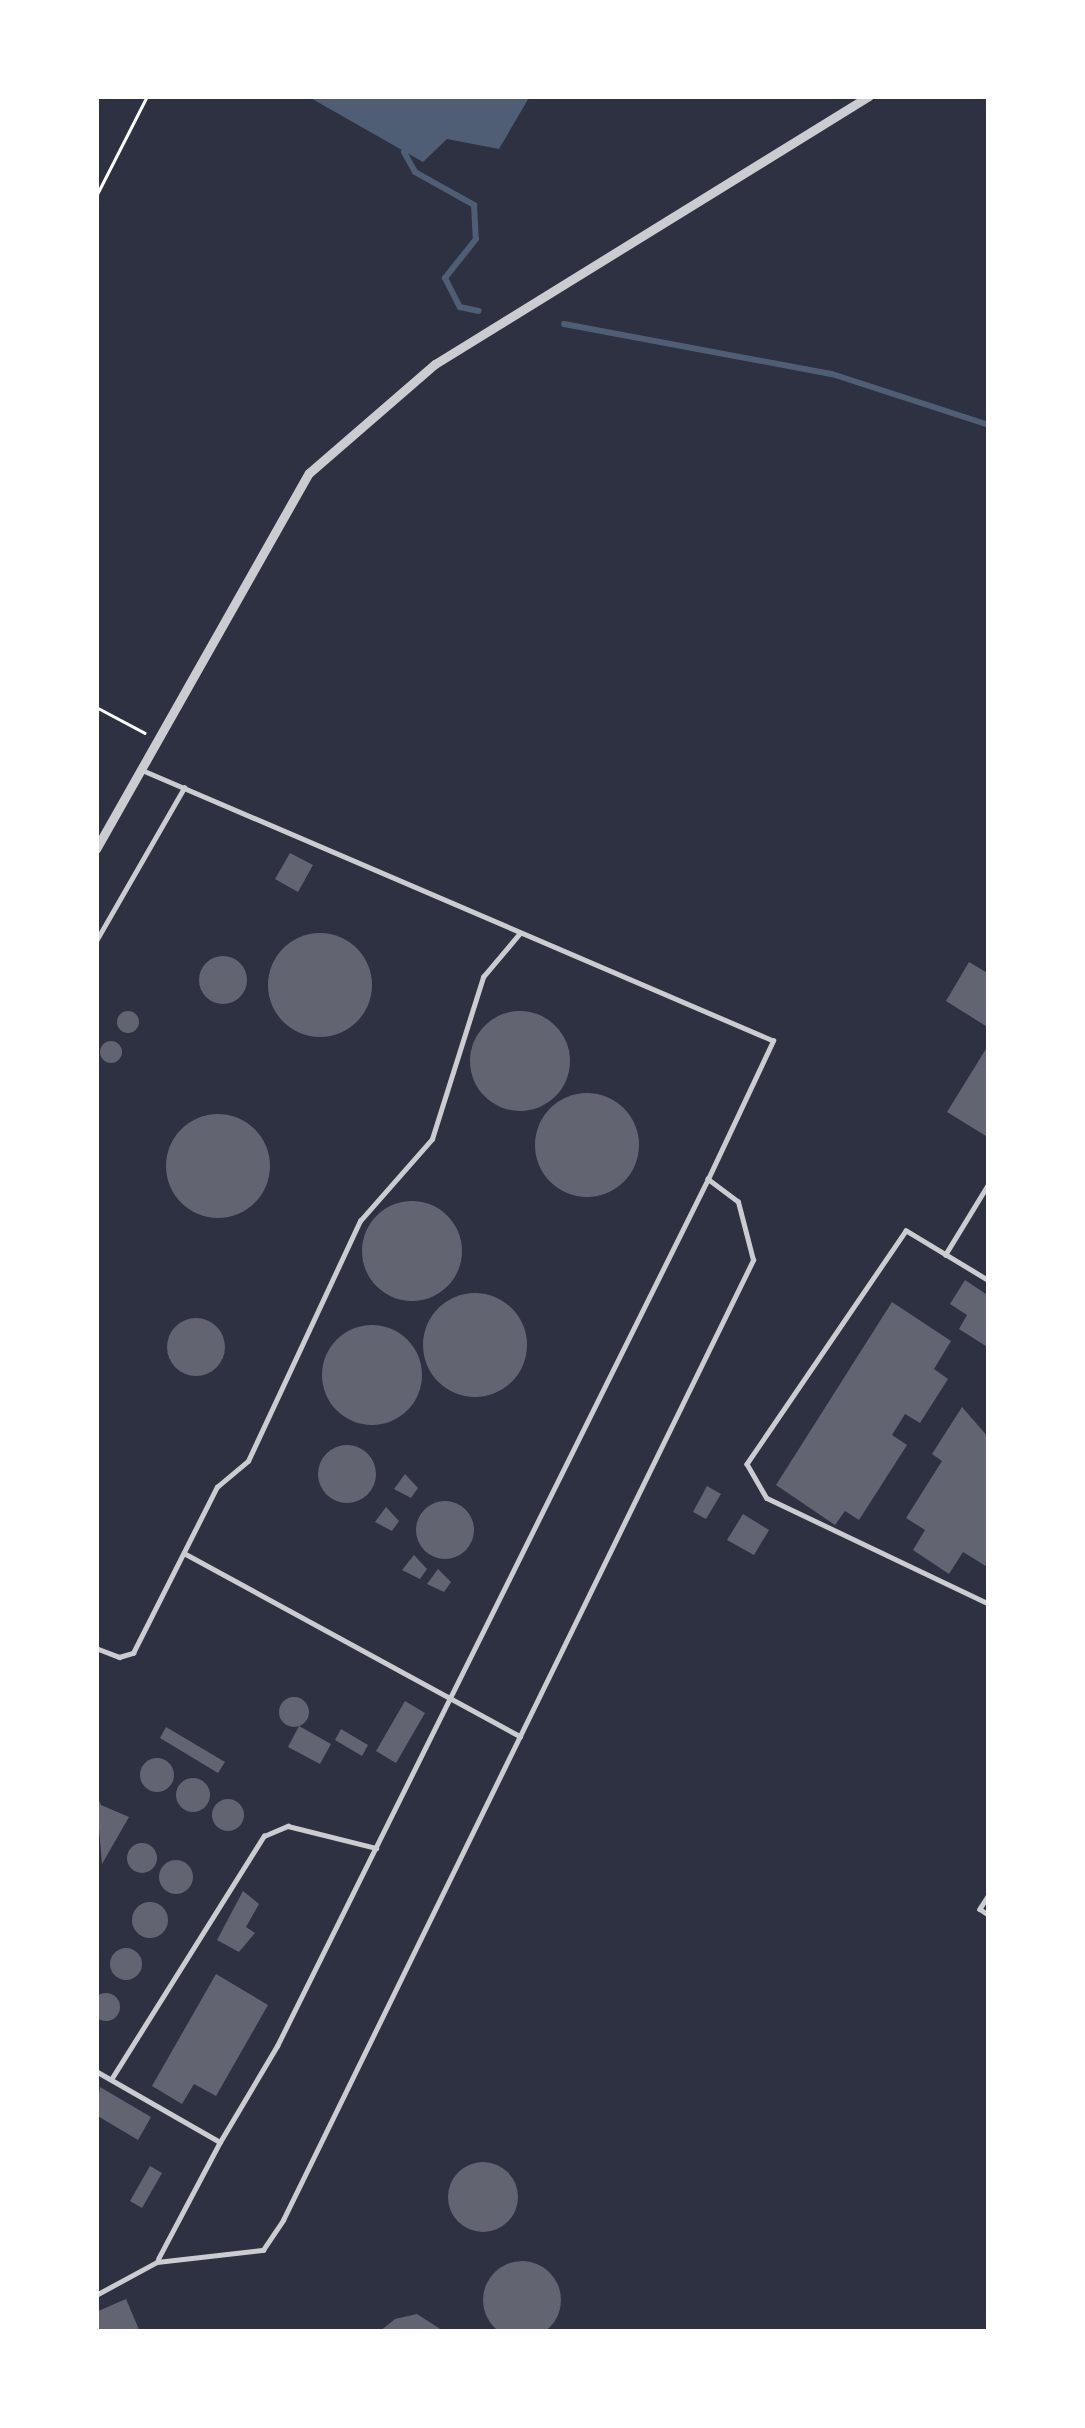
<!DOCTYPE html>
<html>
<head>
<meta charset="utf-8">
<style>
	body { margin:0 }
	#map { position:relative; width:1085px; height:2428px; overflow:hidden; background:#2d3142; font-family:Helvetica,sans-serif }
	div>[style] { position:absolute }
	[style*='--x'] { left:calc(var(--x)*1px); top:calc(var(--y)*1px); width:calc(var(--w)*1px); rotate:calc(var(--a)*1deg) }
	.water>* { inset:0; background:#4f5d75 }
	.stream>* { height:6px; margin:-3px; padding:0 3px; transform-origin:3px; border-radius:3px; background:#4f5d75 }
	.building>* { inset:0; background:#626471 }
	.round { border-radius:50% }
	.path>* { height:3px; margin:-1.5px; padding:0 1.5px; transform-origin:1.5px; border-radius:1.5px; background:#fff }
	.service>* { height:4.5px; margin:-2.25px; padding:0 2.25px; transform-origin:2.25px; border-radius:2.25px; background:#caccd0 }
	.minor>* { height:9px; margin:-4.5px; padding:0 4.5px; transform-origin:4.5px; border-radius:4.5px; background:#caccd0 }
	span { translate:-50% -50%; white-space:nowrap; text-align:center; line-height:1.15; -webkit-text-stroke:10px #fff; paint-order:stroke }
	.frame { position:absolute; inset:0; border:99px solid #fff; pointer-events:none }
</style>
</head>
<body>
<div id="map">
	<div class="water">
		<div style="clip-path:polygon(307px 96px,530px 96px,499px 149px,447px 139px,423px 162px)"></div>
	</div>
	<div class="stream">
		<div style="--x:404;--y:152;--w:23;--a:61"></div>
		<div style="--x:415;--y:172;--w:68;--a:29.2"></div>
		<div style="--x:474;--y:205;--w:34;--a:87"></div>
		<div style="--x:476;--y:239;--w:50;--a:128.5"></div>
		<div style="--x:445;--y:278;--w:33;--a:63"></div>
		<div style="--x:460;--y:307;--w:19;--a:12"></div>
		<div style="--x:564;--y:324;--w:273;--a:10.6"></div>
		<div style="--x:832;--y:374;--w:165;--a:18"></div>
	</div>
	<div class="building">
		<div style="clip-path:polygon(290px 853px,313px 865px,298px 892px,275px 879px)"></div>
		<div class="round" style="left:268px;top:933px;width:104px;height:104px"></div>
		<div class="round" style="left:199px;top:956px;width:48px;height:48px"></div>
		<div style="clip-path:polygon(969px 962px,989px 974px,989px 1028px,946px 1001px)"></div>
		<div class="round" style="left:117px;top:1011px;width:22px;height:22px"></div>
		<div class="round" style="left:470px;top:1011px;width:100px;height:100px"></div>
		<div class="round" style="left:100px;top:1041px;width:22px;height:22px"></div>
		<div style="clip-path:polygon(989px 1044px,989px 1132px,986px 1136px,947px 1112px)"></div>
		<div class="round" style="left:535px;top:1093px;width:104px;height:104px"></div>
		<div class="round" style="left:166px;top:1114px;width:104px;height:104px"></div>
		<div class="round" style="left:362px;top:1201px;width:100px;height:100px"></div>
		<div style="clip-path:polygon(965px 1280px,989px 1296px,989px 1348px,959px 1329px,967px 1315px,950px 1304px)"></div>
		<div class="round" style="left:423px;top:1293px;width:104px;height:104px"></div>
		<div style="clip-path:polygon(892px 1302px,951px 1341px,934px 1369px,948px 1379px,920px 1423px,905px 1414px,892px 1435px,907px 1445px,859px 1520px,845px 1511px,835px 1525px,776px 1485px)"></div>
		<div class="round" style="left:167px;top:1318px;width:58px;height:58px"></div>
		<div class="round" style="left:322px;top:1325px;width:100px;height:100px"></div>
		<div style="clip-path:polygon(962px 1407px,989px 1438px,989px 1568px,963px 1552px,949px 1574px,913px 1550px,925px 1530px,906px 1518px,942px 1461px,932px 1454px)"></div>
		<div class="round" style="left:318px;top:1445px;width:58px;height:58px"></div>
		<div style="clip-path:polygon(405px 1474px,418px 1488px,411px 1498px,394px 1489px)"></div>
		<div style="clip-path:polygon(707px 1486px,721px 1494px,706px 1519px,693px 1512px)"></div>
		<div class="round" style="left:416px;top:1501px;width:58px;height:58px"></div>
		<div style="clip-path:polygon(386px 1507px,399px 1521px,392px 1531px,375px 1522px)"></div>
		<div style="clip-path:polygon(743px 1514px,769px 1530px,754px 1555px,727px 1540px)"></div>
		<div style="clip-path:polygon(414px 1555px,427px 1569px,420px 1579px,402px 1570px)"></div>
		<div style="clip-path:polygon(438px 1569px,451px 1582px,444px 1592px,427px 1584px)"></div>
		<div class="round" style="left:279px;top:1697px;width:30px;height:30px"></div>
		<div style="clip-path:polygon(405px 1701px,425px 1713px,396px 1763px,376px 1751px)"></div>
		<div style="clip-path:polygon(299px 1726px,331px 1744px,320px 1764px,288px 1747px)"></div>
		<div style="clip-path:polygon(166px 1727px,225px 1762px,218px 1773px,160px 1738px)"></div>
		<div style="clip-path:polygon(341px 1729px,368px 1745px,362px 1756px,335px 1740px)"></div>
		<div class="round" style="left:140px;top:1758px;width:34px;height:34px"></div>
		<div class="round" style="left:176px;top:1778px;width:34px;height:34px"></div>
		<div style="clip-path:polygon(96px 1794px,101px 1805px,129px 1817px,102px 1864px)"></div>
		<div class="round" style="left:212px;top:1799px;width:32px;height:32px"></div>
		<div class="round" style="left:127px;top:1843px;width:30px;height:30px"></div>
		<div class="round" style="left:159px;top:1860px;width:34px;height:34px"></div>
		<div style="clip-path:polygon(243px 1891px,259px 1904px,246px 1927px,255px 1933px,239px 1952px,217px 1940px)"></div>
		<div class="round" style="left:132px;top:1902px;width:36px;height:36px"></div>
		<div class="round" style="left:110px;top:1948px;width:32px;height:32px"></div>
		<div style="clip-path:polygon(216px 1974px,268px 2005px,216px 2096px,194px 2084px,182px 2104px,152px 2086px)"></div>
		<div class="round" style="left:92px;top:1993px;width:28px;height:28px"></div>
		<div style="clip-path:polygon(100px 2087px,151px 2117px,138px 2140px,96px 2115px)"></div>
		<div class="round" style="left:448px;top:2162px;width:70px;height:70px"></div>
		<div style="clip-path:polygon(150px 2166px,162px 2173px,142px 2208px,130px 2201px)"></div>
		<div class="round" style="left:483px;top:2261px;width:78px;height:78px"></div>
		<div style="clip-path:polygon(126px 2299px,140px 2332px,96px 2332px,96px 2312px)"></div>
		<div style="clip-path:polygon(417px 2314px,445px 2332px,379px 2332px,395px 2319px)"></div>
	</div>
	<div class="path">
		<div style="--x:96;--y:196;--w:112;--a:-63"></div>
		<div style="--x:96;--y:707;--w:55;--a:28"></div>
	</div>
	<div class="service">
		<div style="--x:96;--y:941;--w:177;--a:-60.1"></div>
		<div style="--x:945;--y:1255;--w:84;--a:-58.6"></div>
		<div style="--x:989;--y:1281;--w:97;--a:-148.9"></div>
		<div style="--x:906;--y:1231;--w:282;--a:124.3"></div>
		<div style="--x:747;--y:1464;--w:39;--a:60"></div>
		<div style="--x:767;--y:1498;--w:246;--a:25.5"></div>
		<div style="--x:184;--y:1553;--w:383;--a:28.6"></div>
		<div style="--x:96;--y:1648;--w:25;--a:21"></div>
		<div style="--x:119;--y:1657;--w:15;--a:-16"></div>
		<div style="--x:133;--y:1653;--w:186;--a:-63.2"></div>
		<div style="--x:217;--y:1487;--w:40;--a:-40"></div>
		<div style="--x:248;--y:1461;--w:265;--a:-65"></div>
		<div style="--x:360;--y:1221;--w:109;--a:-48.7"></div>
		<div style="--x:432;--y:1139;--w:170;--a:-72.5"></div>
		<div style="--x:483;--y:977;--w:57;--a:-49.9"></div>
		<div style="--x:989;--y:1895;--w:17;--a:123"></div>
		<div style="--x:980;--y:1909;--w:11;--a:34"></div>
		<div style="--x:96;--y:2071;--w:143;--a:29.8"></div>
		<div style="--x:220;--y:2142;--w:112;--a:-59.3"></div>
		<div style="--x:277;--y:2046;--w:968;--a:-63.57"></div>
		<div style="--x:112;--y:2078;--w:286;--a:-57.9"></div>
		<div style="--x:264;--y:1836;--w:26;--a:-23"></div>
		<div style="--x:288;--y:1826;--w:91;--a:14"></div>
		<div style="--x:158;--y:2259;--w:132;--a:-62.1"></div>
		<div style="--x:96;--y:2295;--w:69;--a:-28.4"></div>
		<div style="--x:157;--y:2262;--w:107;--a:-6.5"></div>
		<div style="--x:263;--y:2250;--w:36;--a:-56"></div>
		<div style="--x:283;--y:2220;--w:1069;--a:-63.91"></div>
		<div style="--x:753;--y:1260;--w:60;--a:-104.5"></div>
		<div style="--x:738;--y:1202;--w:38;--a:-143"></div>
		<div style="--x:708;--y:1179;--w:153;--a:-64.8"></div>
		<div style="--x:773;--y:1041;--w:688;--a:-156.79"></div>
	</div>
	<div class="minor">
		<div style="--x:96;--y:849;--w:432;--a:-60.5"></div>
		<div style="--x:309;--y:473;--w:167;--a:-40.9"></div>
		<div style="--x:435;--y:364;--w:510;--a:-31.7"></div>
	</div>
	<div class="frame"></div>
</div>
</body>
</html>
